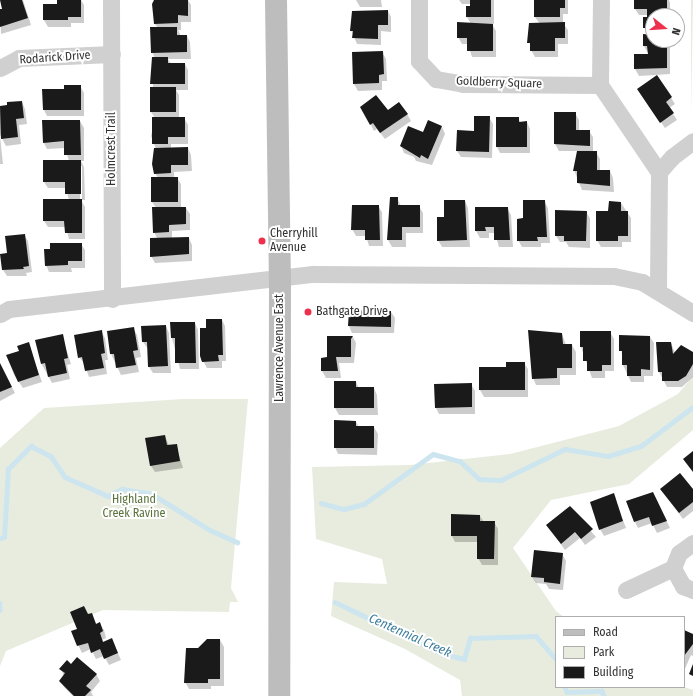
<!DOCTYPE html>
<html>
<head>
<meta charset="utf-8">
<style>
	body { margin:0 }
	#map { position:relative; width:693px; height:696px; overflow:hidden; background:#fff; font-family:"Fira Sans Condensed",sans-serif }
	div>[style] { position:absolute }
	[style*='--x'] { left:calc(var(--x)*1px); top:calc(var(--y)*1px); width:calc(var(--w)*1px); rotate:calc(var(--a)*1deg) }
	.green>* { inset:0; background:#e7ecde }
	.shadow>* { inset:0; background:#0003 }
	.stream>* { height:4.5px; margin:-2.25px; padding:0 2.25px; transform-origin:2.25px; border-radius:2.25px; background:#cde5ef }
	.building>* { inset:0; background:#1a1a1a }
	.minor>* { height:17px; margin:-8.5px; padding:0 8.5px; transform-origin:8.5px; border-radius:8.5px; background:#d0d0d0 }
	.secondary>* { height:22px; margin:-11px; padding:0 11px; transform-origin:11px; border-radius:11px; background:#bdbdbd }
	.dots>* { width:11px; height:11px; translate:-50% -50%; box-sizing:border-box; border:2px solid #fff; border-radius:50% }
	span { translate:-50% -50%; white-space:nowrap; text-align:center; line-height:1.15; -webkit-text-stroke:4px #fff; paint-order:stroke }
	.street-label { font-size:12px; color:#333 }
	.poi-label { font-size:12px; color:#333 }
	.left { translate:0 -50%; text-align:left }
	.park-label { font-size:12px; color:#5a723c }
	.water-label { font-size:13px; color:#3b7d9b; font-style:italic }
	.legend { position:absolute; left:555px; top:616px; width:130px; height:72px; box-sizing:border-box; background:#fff; border:1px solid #adadad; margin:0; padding:5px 7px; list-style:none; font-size:12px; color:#333 }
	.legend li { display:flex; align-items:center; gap:8px; height:20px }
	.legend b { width:20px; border:1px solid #adadad }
	.north { position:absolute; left:645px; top:8px; width:40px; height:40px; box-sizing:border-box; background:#fff; border:1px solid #adadad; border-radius:50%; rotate:107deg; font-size:11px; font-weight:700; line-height:16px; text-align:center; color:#333 }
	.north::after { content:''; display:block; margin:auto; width:14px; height:18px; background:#ee304d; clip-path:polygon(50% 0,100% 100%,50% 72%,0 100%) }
</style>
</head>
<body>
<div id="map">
	<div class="green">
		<div style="clip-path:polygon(691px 0,693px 0,691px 116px)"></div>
		<div style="clip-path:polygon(693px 376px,693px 430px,629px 484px,551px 500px,513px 548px,556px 611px,564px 617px,556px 617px,556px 687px,684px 687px,693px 690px,693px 696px,462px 696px,460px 680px,405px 649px,331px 616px,334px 582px,387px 584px,382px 559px,316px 539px,312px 467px,410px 465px,510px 454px,619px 426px,678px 394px)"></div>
		<div style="clip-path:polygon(183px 399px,248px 399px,231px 588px,238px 602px,230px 602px,229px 612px,103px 610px,6px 651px,0 666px,0 448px,44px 408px)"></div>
	</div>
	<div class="shadow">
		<div style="clip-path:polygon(1px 0,23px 0,31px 25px,1px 34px,0 10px,3px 9px)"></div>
		<div style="clip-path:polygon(58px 0,81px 0,84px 5px,84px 23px,71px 23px,71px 27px,48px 27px,44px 20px,44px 5px,58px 5px)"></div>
		<div style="clip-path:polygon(155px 0,188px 0,191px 5px,191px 22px,181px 22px,181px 30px,178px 30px,181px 36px,187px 36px,190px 42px,191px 59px,168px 59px,171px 64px,185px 64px,188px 70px,188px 90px,176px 90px,179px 95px,179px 118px,184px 118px,188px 125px,188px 144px,171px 144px,171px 148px,188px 148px,191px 155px,192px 171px,174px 172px,174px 178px,177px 178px,181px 184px,181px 208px,186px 208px,190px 214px,190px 230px,172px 231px,172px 238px,189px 238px,192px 245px,192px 261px,155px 263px,151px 256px,157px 238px,154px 232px,156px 208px,152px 202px,158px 178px,155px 173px,156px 149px,151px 136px,155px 118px,151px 112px,155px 58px,152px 52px,158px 28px,155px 24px)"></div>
		<div style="clip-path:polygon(356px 0,381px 0,382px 7px,360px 7px)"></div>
		<div style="clip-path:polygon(459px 0,494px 0,494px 24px,492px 24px,496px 31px,496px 57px,472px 57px,468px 44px,462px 44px,458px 37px,471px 24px,467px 17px,467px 7px,471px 7px,471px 4px,462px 4px)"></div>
		<div style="clip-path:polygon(535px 0,568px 0,568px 14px,563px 14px,563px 23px,568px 30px,568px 44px,558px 44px,558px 57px,535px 57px,531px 50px,528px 33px,540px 24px,535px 17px)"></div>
		<div style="clip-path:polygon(635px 0,669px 0,670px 3px,670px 16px,653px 16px,653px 40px,669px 40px,670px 42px,670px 74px,639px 76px,635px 69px,635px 55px,649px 55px,644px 46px,648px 36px,644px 27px,648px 15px,639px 15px,635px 9px)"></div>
		<div style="clip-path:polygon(388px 11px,391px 17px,391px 32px,381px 31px,381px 45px,357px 44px,351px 30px)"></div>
		<div style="clip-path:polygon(382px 52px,386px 59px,387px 81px,382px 81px,382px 90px,358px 91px,354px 84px,353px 53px)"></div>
		<div style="clip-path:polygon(657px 76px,675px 104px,669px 108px,677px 120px,665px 128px,638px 89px)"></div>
		<div style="clip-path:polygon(80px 86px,84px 93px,84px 116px,47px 116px,44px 110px,65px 90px)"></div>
		<div style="clip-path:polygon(22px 102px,25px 109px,27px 124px,19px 125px,21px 144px,6px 146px,0 135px,0 107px)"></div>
		<div style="clip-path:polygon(362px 107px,407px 114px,411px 121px,385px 139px,377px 129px,374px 131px)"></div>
		<div style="clip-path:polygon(555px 113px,575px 113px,579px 120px,579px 131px,589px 131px,593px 137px,593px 152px,596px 152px,600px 159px,600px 171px,610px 171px,613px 178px,614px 192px,582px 190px,574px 170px,578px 151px,559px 151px,555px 144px)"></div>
		<div style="clip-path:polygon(489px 117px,493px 124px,492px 158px,461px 157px,457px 151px)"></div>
		<div style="clip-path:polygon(518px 118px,521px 123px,527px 122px,530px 129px,530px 153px,500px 153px,497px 147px)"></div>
		<div style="clip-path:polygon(evenodd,80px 121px,84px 128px,84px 161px,81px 161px,84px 167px,85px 200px,81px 200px,85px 207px,85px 239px,69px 239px,66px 227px,48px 227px,44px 221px,69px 200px,66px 188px,48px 188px,44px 182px,69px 161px,65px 148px,47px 149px,44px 143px,80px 121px,80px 166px,82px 166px,82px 199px,80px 199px,80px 166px)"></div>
		<div style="clip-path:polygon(429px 121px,442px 127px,445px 134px,432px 165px,416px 161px,414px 157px,404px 153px,401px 146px,423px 134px)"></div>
		<div style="clip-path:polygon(0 136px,3px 164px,0 164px)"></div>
		<div style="clip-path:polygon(391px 198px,397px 198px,401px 206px,419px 206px,423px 213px,423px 233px,406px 233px,406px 247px,392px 247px,388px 240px)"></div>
		<div style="clip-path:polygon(465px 201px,468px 208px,470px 247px,442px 247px,438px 240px,445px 218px)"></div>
		<div style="clip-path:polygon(544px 201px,548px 208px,550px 243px,541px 243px,541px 247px,522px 247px,518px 240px,524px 219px)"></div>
		<div style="clip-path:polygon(621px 203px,631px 218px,631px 242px,622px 242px,622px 247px,601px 247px,597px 240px,609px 212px)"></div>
		<div style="clip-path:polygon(378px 206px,382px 212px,383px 246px,369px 246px,366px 236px,356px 236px,352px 229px)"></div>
		<div style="clip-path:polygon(476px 208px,507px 208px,511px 215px,513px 247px,499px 247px,495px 233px,489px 233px,489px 238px,480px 238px,476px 231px)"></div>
		<div style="clip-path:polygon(586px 212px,590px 218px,590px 248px,569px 247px,566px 242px,560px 242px,556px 236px)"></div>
		<div style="clip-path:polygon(24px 235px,28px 241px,32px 272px,26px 273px,27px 276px,7px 276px,3px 270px,8px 254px)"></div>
		<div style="clip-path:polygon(81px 244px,85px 250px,85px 268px,71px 268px,72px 272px,49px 272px,46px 265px)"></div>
		<div style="clip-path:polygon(350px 312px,391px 312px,395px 318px,394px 333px,352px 333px,349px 326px)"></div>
		<div style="clip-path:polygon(222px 320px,225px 326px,226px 361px,222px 361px,222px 368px,207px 368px,203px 361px,207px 329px)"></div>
		<div style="clip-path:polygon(195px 323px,198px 330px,199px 369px,180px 369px,172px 338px)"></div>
		<div style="clip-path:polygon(166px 326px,169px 333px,171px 373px,153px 373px,149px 367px,148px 349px,143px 342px,142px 327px)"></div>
		<div style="clip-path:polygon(133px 328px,137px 335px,141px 357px,136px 358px,139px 372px,121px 375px,111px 354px)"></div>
		<div style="clip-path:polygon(101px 331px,105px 338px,108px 360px,105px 360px,107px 374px,89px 377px,84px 363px,79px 357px)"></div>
		<div style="clip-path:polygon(529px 331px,562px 334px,566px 345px,572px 345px,576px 352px,576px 375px,560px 375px,560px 385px,536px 385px,533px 378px)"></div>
		<div style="clip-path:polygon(610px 332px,614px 339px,614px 371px,605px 371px,605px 378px,592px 378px,581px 347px)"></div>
		<div style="clip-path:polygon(62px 336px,71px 364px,67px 365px,70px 379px,52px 383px,41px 363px)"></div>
		<div style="clip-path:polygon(620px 336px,650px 337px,654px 343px,653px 376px,644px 376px,644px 382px,631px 382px,623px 365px)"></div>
		<div style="clip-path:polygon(328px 337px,353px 337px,356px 343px,354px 363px,339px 363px,341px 378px,326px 378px,322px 371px,328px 358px)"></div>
		<div style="clip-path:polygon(28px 343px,42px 382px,23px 388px,14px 375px,7px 356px,20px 351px)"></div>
		<div style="clip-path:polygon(671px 343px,675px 353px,693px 353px,693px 377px,682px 387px,667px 387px,659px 372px)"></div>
		<div style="clip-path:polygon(524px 363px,528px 369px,528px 397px,484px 397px,480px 390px,480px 368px,507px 368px)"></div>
		<div style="clip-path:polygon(0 365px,15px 393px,0 401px)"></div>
		<div style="clip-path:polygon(356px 382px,359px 388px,374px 388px,377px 395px,378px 415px,339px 415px,335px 408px)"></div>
		<div style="clip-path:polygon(471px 384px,475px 391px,475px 414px,439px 414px,436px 408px)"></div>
		<div style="clip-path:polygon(356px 422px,359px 427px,374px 427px,378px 434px,377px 455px,338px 454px,335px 447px)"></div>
		<div style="clip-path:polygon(165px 436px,169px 446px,176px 445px,183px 468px,155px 472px,151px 466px,146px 439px)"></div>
		<div style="clip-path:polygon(661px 489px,693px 491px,693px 511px,683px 519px)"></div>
		<div style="clip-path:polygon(613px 494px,626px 528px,604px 536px,600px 529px)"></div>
		<div style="clip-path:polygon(656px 500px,670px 528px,657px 533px,652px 523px,638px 528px,635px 522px)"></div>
		<div style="clip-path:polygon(570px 507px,596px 537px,585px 545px,580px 538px,565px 550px,547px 525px)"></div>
		<div style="clip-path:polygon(480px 516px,484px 522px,494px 522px,498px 529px,498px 565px,482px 565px,478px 558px,478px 542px,455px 542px,452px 536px)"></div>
		<div style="clip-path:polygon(562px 554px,566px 561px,563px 590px,549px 589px,546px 584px,536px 583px,532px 577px)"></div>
		<div style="clip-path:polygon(91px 614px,97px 625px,100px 624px,104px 630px,106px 638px,102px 640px,104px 643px,112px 640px,121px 660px,109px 665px,104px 656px,96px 659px,91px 649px,82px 653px,72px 632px,78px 630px)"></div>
		<div style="clip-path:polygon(684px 631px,693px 635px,693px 656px,691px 655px,684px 671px)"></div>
		<div style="clip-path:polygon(220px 640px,224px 647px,224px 686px,211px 686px,211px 689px,189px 689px,185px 682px,198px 649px)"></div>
		<div style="clip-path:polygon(71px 665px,96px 674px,100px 681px,91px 692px,93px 696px,73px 696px,64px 687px,60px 681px,64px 676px,61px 669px)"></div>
	</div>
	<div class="stream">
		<div style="--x:321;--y:503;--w:24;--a:15"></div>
		<div style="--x:344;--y:509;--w:21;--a:-14"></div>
		<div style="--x:364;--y:504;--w:85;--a:-35.9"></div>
		<div style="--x:433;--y:454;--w:28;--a:15"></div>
		<div style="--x:460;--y:461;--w:26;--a:43"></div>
		<div style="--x:479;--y:479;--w:22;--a:3"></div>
		<div style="--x:501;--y:480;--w:71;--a:-25.8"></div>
		<div style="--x:565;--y:449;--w:44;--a:9.2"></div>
		<div style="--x:608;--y:456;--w:34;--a:-17"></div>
		<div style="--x:641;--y:446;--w:65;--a:-36.9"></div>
		<div style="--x:0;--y:538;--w:4;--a:-14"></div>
		<div style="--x:4;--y:537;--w:68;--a:-86.6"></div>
		<div style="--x:8;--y:469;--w:33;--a:-45"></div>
		<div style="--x:31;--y:446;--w:22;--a:27"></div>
		<div style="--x:51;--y:456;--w:25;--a:56"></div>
		<div style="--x:65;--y:477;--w:47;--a:23.8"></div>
		<div style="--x:108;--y:496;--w:16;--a:-27"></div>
		<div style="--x:122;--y:489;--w:30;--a:9"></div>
		<div style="--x:152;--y:494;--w:68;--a:31.8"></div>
		<div style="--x:210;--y:530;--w:30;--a:24"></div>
		<div style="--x:335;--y:602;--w:120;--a:25.7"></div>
		<div style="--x:443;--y:654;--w:22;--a:13"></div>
		<div style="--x:464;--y:659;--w:22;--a:-74"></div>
		<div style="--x:470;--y:638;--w:66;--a:-1.7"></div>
		<div style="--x:536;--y:636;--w:30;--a:49"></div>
		<div style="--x:0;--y:603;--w:7;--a:90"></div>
		<div style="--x:565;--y:687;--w:5;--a:68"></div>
		<div style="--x:567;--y:692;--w:35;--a:-2"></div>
		<div style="--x:602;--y:691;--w:5;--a:68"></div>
	</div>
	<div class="building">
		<div style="clip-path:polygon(0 0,22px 0,28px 18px,0 27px,0 9px,2px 9px)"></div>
		<div style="clip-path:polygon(57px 0,81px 0,81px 17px,68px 17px,68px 20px,43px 20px,43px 4px,57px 4px)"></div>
		<div style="clip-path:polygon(154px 0,188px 0,188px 16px,178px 15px,178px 23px,154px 24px,152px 4px)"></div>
		<div style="clip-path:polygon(470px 0,491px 0,491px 17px,466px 17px,466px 6px,470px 6px)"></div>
		<div style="clip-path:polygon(534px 0,565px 0,565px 8px,560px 8px,560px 17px,534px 17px)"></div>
		<div style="clip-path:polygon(634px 0,667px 0,667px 16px,653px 16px,653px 28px,643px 28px,643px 17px,647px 17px,647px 9px,634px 9px)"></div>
		<div style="clip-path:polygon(388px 10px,388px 25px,378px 25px,378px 39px,352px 38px,353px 31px,350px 31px,352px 11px)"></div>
		<div style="clip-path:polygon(457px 22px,493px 24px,493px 51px,467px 51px,467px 38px,457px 38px)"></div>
		<div style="clip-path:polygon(565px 22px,565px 38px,555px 38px,555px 51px,530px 51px,530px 43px,527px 43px,529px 23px)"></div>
		<div style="clip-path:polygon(150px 27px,177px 27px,177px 35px,187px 35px,187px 52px,151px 53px)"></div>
		<div style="clip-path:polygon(643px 34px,653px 35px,653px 40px,667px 40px,667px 68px,634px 69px,634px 54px,648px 54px,647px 46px,643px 46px)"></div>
		<div style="clip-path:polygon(383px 51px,384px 74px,379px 75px,379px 83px,353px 84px,352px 52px)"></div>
		<div style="clip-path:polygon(152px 57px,168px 57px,168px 63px,185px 63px,185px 84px,150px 84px)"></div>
		<div style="clip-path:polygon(657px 75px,672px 97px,666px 102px,674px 113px,660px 123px,637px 89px)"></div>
		<div style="clip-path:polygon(64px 85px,81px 85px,81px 110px,43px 110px,42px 89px,64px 89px)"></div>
		<div style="clip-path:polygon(150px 87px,176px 87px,176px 112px,150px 112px)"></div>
		<div style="clip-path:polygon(376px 95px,388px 110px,399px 102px,408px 114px,380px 133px,373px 123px,370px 125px,360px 107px)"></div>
		<div style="clip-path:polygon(22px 101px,24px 118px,16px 119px,18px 137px,1px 139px,0 106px,7px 105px,7px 102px)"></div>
		<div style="clip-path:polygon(554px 112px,576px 112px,576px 130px,590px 130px,590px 146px,554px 144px)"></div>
		<div style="clip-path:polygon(474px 116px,490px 116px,489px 152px,456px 151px,457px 130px,474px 131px)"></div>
		<div style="clip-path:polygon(152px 117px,185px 117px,185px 137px,168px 137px,168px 144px,152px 144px)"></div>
		<div style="clip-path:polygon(496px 117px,519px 117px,519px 122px,527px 121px,527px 147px,496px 147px)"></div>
		<div style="clip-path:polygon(42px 120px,80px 120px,81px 155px,64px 155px,64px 141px,43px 143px)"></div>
		<div style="clip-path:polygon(428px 120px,442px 126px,428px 159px,421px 155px,420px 158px,400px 146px,408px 126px,423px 132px)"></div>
		<div style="clip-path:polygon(188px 147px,188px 165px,171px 165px,171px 173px,154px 174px,152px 164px,154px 148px)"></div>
		<div style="clip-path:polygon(577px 151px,597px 151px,597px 170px,610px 170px,610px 186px,577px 183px,577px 171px,573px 171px)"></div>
		<div style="clip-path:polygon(43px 160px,81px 160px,81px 194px,65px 194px,65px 182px,43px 182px)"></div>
		<div style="clip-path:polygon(151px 177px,178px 177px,178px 202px,151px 202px)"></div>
		<div style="clip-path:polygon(390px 197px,398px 197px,398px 205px,420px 205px,420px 227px,402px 227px,402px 240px,387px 240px)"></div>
		<div style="clip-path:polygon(43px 199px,82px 199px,82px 233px,65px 233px,64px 221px,43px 221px)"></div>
		<div style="clip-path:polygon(444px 200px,465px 200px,467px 240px,437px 241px,437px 217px,444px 217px)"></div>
		<div style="clip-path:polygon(523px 200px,545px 200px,547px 237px,537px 237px,538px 241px,517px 241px,517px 219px,523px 218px)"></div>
		<div style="clip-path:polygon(609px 201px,621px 202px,621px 211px,628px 211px,628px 236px,618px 236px,618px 241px,596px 241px,596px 211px,608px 211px)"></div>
		<div style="clip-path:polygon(352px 205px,379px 205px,380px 240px,365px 240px,365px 230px,351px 230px)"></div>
		<div style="clip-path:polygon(152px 207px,186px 207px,186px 224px,169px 225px,169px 232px,153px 233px)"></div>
		<div style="clip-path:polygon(475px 207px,508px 207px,510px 240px,494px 240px,494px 227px,485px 227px,486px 231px,475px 231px)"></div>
		<div style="clip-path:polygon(555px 210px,587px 211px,586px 241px,564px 241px,564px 236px,555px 236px)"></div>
		<div style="clip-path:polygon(25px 234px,29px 266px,23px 267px,24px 269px,2px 270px,0 254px,7px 253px,5px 236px)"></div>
		<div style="clip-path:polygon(189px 237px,189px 254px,150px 257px,150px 238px)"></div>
		<div style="clip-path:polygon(50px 243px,82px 243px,82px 261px,68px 261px,68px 265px,45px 266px,44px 249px,50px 249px)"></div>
		<div style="clip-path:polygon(371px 310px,391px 311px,391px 327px,348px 326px,349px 311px)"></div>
		<div style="clip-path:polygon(206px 319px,222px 319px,223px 355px,218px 355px,219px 361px,202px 362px,200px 356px,200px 328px,206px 328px)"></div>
		<div style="clip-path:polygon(170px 322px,195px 322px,196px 363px,175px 363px,175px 338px,171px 338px)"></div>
		<div style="clip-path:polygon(166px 325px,168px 366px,148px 367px,147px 342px,142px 342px,141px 326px)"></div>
		<div style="clip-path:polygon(134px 327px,138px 350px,133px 351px,136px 365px,116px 368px,114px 354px,110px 354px,107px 331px)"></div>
		<div style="clip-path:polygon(102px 330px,105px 353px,101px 354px,104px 368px,85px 371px,82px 357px,78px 358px,74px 335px)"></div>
		<div style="clip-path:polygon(528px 330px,562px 333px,563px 344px,572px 344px,572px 368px,557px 368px,557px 378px,532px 379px)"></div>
		<div style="clip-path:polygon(580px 331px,611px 331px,611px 365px,602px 365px,602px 371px,587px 371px,587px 361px,583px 361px,583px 347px,580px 347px)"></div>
		<div style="clip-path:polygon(63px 334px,68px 358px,64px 359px,67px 373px,48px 377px,45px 363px,41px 364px,35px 340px)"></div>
		<div style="clip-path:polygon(619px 335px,650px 336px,650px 370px,641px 369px,641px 376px,627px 376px,627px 365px,622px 365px,622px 351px,619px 351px)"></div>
		<div style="clip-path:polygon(327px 336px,353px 336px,351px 339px,351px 357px,336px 357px,338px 371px,321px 371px,321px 358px,327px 357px)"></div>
		<div style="clip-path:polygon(29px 342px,39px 375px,18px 382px,6px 355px,19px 351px,17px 346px)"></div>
		<div style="clip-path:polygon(656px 342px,671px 342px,673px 354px,681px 345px,693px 352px,693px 364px,686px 376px,678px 381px,662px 381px,662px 372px,658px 372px)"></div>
		<div style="clip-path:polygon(506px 362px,525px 362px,525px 390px,479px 390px,479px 367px,506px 367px)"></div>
		<div style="clip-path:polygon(0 363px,12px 387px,0 392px)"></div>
		<div style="clip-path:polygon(334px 381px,356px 381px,356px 387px,374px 387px,374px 408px,334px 408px)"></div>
		<div style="clip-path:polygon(472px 383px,472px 407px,435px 408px,434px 384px)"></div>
		<div style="clip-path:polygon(334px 420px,356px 421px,356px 426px,374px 426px,374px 448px,334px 448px)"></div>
		<div style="clip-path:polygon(165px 435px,167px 445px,177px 444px,180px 461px,150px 466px,145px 438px)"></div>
		<div style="clip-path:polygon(693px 451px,693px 472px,683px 459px)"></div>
		<div style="clip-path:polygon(680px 473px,693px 489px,693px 502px,679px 513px,660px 489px)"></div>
		<div style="clip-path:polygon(653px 492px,667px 521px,652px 526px,649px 517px,634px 522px,626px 501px)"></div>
		<div style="clip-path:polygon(614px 493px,623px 521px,599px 530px,590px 502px)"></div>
		<div style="clip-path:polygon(570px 506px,593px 529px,581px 539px,575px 532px,561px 544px,546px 525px)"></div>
		<div style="clip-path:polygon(451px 514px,480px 515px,480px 521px,495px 521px,494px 559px,477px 559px,477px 536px,451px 536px)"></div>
		<div style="clip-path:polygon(534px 550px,563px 553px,560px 584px,544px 582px,544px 578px,531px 577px)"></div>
		<div style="clip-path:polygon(84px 606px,88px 614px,92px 613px,96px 624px,100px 622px,103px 631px,100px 633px,103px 642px,112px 638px,118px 653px,104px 659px,100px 649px,91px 653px,88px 643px,77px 646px,71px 631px,77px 629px,70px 612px)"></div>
		<div style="clip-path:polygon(684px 630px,693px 634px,693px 644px,684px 656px)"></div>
		<div style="clip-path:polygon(207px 639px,220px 639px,220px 679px,208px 679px,208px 683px,184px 683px,186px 648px,198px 648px)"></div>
		<div style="clip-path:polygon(77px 657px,97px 674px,86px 686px,91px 690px,85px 696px,74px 696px,59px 681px,65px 673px,59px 669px,67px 660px,71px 664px)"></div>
		<div style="clip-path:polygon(693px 664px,693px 676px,689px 674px)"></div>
	</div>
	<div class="minor">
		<div style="--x:111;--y:0;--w:299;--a:89.8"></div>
		<div style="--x:419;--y:0;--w:61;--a:90"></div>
		<div style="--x:419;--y:61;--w:25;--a:47"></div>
		<div style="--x:436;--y:79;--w:27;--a:10"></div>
		<div style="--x:463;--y:84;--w:137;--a:0.4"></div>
		<div style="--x:601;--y:0;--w:85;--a:90.7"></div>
		<div style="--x:600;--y:85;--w:105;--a:55.9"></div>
		<div style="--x:659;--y:172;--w:119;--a:90.5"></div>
		<div style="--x:0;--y:68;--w:21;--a:-28"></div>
		<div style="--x:19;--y:58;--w:93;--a:-2.5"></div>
		<div style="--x:659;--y:172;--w:20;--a:-49"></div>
		<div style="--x:672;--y:157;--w:26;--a:-37"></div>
		<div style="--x:0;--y:314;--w:10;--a:-29"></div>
		<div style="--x:9;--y:309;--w:306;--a:-6.6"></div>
		<div style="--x:313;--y:274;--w:301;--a:0.4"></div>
		<div style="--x:614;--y:276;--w:29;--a:12"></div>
		<div style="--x:642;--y:282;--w:60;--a:31.3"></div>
		<div style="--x:693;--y:543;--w:17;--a:144"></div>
		<div style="--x:679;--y:553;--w:16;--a:112"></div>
		<div style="--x:673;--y:568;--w:21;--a:61"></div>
		<div style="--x:683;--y:586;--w:11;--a:22"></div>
		<div style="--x:626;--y:590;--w:52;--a:-25.1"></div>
	</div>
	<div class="secondary">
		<div style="--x:276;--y:0;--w:277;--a:89.2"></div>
		<div style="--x:280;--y:277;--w:419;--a:90.1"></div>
	</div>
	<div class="dots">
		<div style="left:262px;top:241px;background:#ee304d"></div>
		<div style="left:308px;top:312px;background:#ee304d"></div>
	</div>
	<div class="street-label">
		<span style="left:55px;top:58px;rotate:-4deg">Rodarick Drive</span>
		<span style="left:499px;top:83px;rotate:2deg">Goldberry Square</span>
		<span style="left:112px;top:149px;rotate:-90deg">Holmcrest Trail</span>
		<span style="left:280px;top:348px;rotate:-90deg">Lawrence Avenue East</span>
	</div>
	<div class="poi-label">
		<span class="left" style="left:270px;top:241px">Cherryhill<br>Avenue</span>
		<span class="left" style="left:316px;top:312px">Bathgate Drive</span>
	</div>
	<div class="park-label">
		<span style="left:134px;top:507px">Highland<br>Creek Ravine</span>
	</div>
	<div class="water-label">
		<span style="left:410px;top:636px;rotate:24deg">Centennial Creek</span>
	</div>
	<ul class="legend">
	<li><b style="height:5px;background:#bdbdbd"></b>Road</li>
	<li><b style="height:11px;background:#e7ecde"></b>Park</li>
	<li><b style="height:11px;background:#1a1a1a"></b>Building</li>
	</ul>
	<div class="north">N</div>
</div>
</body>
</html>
